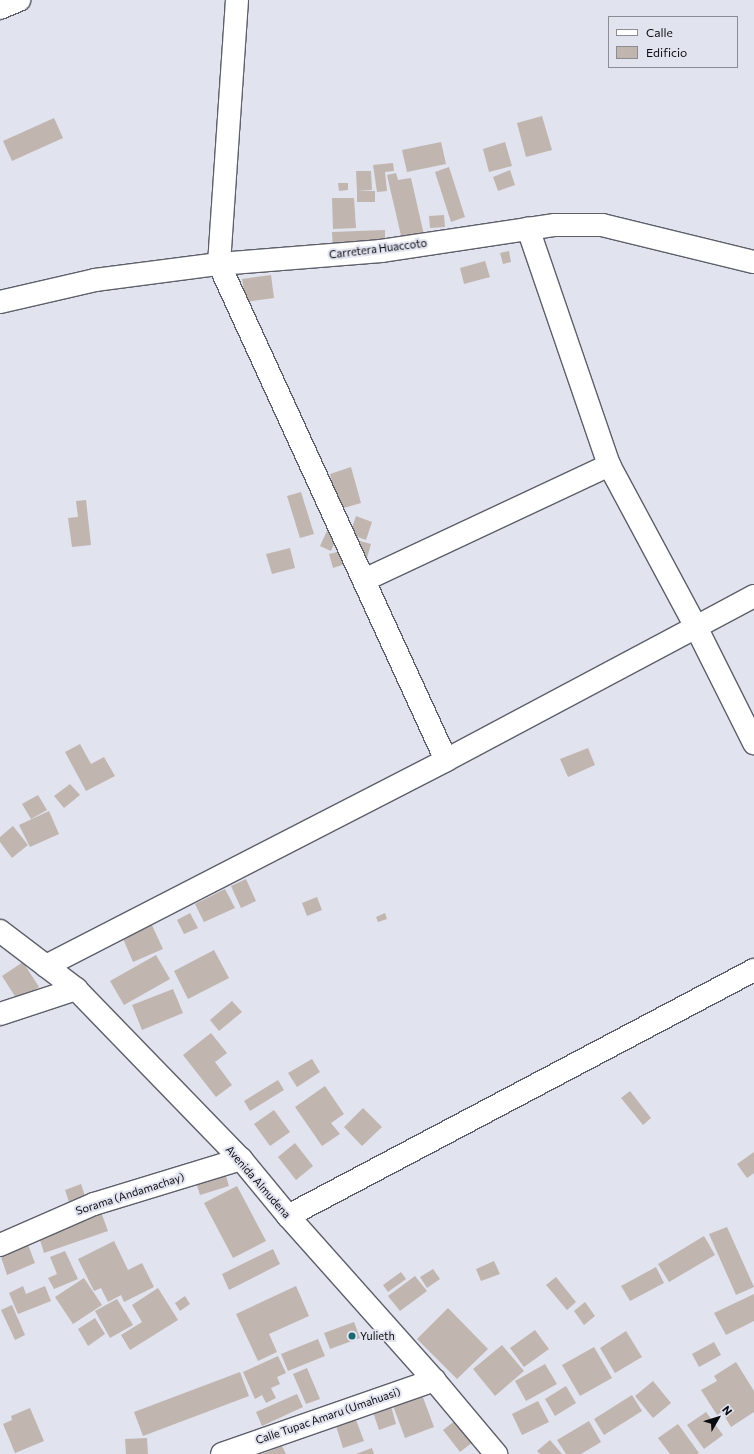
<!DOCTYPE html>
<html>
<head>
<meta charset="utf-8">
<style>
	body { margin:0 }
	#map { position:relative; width:754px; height:1454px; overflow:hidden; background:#e1e3ef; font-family:Commissioner,sans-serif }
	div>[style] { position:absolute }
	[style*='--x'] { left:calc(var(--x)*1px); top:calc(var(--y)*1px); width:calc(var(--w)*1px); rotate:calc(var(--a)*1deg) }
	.building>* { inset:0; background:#c1b5af }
	.roads { filter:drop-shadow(1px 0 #5d5f6a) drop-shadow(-1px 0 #5d5f6a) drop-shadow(0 1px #5d5f6a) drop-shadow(0 -1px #5d5f6a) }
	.minor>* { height:22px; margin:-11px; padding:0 11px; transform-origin:11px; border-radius:11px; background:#fff }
	.dots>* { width:11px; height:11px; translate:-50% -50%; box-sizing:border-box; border:2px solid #e1e3ef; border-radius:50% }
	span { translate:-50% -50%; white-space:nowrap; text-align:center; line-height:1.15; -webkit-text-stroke:4px #e1e3ef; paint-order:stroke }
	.street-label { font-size:11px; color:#0a0b0f }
	.poi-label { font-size:11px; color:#0a0b0f }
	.left { translate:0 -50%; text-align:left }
	.legend { position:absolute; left:608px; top:16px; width:130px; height:52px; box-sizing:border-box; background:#e1e3ef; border:1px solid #8b8d95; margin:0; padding:5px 7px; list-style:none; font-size:12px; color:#0a0b0f }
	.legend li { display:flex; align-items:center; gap:8px; height:20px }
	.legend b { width:20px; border:1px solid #8b8d95 }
	.north { position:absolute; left:698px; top:1398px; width:40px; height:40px; -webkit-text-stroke:3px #e1e3ef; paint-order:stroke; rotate:51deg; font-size:11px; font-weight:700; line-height:16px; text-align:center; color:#0a0b0f }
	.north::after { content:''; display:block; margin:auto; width:14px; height:18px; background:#0a0b0f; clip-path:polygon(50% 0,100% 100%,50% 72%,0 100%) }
</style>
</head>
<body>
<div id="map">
	<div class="building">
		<div style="clip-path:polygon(542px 116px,552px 150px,526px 157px,517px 123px)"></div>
		<div style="clip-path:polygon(54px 118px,63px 138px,12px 161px,3px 141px)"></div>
		<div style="clip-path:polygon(441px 142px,446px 164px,407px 172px,402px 150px)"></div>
		<div style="clip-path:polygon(505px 142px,512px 166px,489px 172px,483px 149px)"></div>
		<div style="clip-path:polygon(393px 163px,394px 171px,385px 172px,387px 191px,377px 192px,373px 165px)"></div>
		<div style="clip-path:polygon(449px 167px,465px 217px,451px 222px,435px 172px)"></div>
		<div style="clip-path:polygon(510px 170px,515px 185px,498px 191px,493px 177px)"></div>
		<div style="clip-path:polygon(356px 171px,371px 171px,372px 190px,357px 191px)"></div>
		<div style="clip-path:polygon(396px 173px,398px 180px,411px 178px,424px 235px,402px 240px,387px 175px)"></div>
		<div style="clip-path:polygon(338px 183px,348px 183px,348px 190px,339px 191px)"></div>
		<div style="clip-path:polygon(357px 191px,375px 191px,375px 202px,357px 202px)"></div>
		<div style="clip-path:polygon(332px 198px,354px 198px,356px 228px,333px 229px)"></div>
		<div style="clip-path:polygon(444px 215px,445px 227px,430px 228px,429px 216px)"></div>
		<div style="clip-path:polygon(385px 230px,385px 247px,333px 249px,332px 232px)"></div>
		<div style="clip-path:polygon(509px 251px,511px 262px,503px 264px,500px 253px)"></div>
		<div style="clip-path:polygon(485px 261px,490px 277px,464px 284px,460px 268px)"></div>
		<div style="clip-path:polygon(271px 275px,274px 298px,246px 302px,242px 279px)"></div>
		<div style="clip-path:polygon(351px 467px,361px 503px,340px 509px,330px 474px)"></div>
		<div style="clip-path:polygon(301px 492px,314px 534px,300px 538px,287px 496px)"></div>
		<div style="clip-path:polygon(86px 500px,91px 545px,72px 547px,68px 518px,78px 517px,76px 501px)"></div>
		<div style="clip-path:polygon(356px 516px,372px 522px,366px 540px,350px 534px)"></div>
		<div style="clip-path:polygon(327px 531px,338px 535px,331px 551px,320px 546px)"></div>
		<div style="clip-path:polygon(360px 541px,371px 544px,367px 558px,356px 555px)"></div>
		<div style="clip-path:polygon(290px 548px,295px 568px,272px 574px,266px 554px)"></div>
		<div style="clip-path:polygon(341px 551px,345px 564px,333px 568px,329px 554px)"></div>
		<div style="clip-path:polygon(80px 744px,91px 764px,104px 757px,115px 776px,86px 791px,65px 752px)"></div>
		<div style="clip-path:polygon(588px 748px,595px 765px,568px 777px,560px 759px)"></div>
		<div style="clip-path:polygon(70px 784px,80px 795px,64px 808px,54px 796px)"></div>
		<div style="clip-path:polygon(38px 795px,47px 810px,31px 819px,22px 804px)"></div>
		<div style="clip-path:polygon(49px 811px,59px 834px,30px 847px,19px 825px)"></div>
		<div style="clip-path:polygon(13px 826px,28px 845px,12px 858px,0 842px,0 837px)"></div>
		<div style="clip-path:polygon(246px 879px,256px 901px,241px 908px,231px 886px)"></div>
		<div style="clip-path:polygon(225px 889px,235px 908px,204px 922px,195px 904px)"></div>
		<div style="clip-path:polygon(317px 897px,322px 910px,307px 916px,302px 903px)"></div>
		<div style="clip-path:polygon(190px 913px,198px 928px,184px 934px,177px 920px)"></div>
		<div style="clip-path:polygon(385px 913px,387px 919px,378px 922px,376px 917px)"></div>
		<div style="clip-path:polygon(150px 921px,163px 949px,133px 962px,121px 934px)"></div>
		<div style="clip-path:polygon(214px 950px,229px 978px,188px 999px,174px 971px)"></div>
		<div style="clip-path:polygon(156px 955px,170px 979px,124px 1005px,110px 981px)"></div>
		<div style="clip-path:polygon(23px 962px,39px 987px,18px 1001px,2px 976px)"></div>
		<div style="clip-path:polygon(173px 989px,183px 1013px,142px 1030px,132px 1005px)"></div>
		<div style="clip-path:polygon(232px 1001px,242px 1012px,219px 1031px,210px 1020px)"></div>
		<div style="clip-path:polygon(211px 1033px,227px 1053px,215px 1062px,232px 1085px,216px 1097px,183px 1055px)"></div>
		<div style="clip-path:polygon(312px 1059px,320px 1072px,297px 1087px,288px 1073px)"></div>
		<div style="clip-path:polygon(278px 1080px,284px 1090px,250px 1111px,244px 1101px)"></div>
		<div style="clip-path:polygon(325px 1086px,344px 1114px,331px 1123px,340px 1134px,322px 1146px,295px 1107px)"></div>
		<div style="clip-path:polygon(630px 1091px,651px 1118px,643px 1125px,621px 1098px)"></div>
		<div style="clip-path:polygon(363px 1108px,382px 1127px,362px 1146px,344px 1127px)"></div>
		<div style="clip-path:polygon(274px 1110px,290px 1132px,270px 1146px,254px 1124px)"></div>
		<div style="clip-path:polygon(295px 1143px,313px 1166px,296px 1180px,278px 1157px)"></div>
		<div style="clip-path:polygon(754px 1152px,754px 1173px,747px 1178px,737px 1164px)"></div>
		<div style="clip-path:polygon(223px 1166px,229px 1186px,200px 1195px,194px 1176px)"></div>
		<div style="clip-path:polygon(81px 1184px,85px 1196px,69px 1202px,65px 1190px)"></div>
		<div style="clip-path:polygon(237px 1186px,266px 1241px,233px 1258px,204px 1203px)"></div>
		<div style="clip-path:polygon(101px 1212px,108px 1231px,44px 1253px,38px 1233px)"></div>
		<div style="clip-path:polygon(727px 1227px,754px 1287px,736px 1295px,709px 1234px)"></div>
		<div style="clip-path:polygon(704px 1236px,715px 1255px,669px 1282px,658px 1264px)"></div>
		<div style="clip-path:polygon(114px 1241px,128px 1270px,142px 1263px,154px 1287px,124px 1302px,121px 1295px,108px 1302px,101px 1288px,94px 1291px,78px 1259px)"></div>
		<div style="clip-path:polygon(27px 1242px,35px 1263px,7px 1275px,0 1254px)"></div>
		<div style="clip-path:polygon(273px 1249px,280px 1264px,229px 1290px,222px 1274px)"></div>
		<div style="clip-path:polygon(65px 1251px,78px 1279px,54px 1289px,48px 1278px,57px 1274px,50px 1257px)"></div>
		<div style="clip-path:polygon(494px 1261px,500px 1274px,481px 1281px,476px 1269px)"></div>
		<div style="clip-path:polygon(656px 1267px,664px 1283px,630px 1301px,621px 1286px)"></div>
		<div style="clip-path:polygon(433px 1269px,440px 1279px,427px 1288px,420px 1277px)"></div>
		<div style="clip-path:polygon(401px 1272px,406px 1279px,388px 1292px,383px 1285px)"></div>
		<div style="clip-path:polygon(415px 1276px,427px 1291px,400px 1311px,388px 1296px)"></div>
		<div style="clip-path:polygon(556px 1277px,576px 1302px,567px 1310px,546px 1285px)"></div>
		<div style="clip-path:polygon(84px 1278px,102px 1305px,73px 1324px,55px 1297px)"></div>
		<div style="clip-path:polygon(23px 1286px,26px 1294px,45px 1286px,51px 1301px,18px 1314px,9px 1293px)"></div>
		<div style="clip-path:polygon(296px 1286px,309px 1316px,269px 1334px,277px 1352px,258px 1361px,236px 1314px)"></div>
		<div style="clip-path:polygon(158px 1288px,178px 1320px,130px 1350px,121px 1335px,142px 1322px,132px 1305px)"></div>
		<div style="clip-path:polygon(754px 1294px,754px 1321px,726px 1335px,714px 1313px)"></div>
		<div style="clip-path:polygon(185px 1296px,190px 1304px,180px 1311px,175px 1303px)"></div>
		<div style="clip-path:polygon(117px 1299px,133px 1325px,110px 1338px,95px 1311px)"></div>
		<div style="clip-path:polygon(585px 1302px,595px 1316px,584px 1325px,574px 1311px)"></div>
		<div style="clip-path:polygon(12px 1305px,25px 1335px,15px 1340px,1px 1310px)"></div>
		<div style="clip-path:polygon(448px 1308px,488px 1349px,457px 1379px,417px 1339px)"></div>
		<div style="clip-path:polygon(95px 1318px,105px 1334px,88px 1346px,78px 1329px)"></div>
		<div style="clip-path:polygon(354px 1322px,360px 1338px,330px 1349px,324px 1333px)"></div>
		<div style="clip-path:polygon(535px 1330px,549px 1349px,524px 1367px,510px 1348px)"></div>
		<div style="clip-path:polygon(626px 1331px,642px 1357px,615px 1373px,600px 1348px)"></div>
		<div style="clip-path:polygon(318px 1339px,325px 1356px,288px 1371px,281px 1354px)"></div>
		<div style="clip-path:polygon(714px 1342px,721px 1355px,699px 1367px,692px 1354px)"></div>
		<div style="clip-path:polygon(502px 1345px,524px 1371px,495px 1396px,473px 1369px)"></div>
		<div style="clip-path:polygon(594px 1347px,612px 1378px,580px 1396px,562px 1365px)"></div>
		<div style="clip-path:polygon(278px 1356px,286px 1373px,277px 1377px,280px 1384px,271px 1388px,276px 1398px,266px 1403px,262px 1395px,255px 1399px,243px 1372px)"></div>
		<div style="clip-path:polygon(736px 1362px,754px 1391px,754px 1412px,731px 1427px,722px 1412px,717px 1415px,701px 1390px,717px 1381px,714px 1376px)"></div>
		<div style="clip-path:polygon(545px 1364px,557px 1384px,526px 1401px,515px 1381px)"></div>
		<div style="clip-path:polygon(307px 1368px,320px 1399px,306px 1404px,293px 1374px)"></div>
		<div style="clip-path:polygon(240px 1372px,249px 1396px,143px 1436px,134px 1412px)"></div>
		<div style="clip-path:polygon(653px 1381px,671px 1403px,653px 1418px,635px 1396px)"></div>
		<div style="clip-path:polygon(566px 1386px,576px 1403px,555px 1416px,545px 1399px)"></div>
		<div style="clip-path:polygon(421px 1392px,434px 1427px,405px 1438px,392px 1403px)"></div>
		<div style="clip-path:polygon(297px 1394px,303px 1407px,262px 1426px,256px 1412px)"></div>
		<div style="clip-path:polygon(632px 1395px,642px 1411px,604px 1435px,594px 1419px)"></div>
		<div style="clip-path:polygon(538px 1401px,549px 1422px,522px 1435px,512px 1414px)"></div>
		<div style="clip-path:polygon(391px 1406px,396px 1424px,379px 1430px,373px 1412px)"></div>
		<div style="clip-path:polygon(30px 1408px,44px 1441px,15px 1453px,3px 1424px,12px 1420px,11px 1416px)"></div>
		<div style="clip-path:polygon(706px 1412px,723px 1435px,704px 1449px,687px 1425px)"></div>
		<div style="clip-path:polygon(356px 1420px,364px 1441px,343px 1448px,336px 1426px)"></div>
		<div style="clip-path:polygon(456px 1420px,473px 1442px,460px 1452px,443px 1430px)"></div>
		<div style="clip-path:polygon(589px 1421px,601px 1442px,581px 1454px,566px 1454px,557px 1440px)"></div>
		<div style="clip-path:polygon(678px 1424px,699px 1453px,697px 1454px,670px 1454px,658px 1438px)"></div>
		<div style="clip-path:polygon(147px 1438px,148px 1454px,126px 1454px,125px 1439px)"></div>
		<div style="clip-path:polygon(550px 1440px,562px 1454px,540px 1454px,537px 1451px)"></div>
		<div style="clip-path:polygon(282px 1446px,286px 1454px,262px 1454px)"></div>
		<div style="clip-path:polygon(372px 1448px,374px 1454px,356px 1454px)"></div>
	</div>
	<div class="roads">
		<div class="minor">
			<div style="--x:237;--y:0;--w:265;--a:93.9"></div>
			<div style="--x:219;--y:264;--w:545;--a:65.41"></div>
			<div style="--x:446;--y:760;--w:283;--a:-28"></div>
			<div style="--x:696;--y:627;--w:184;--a:-118.2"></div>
			<div style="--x:609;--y:465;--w:250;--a:-108.9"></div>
			<div style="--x:0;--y:8;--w:21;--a:-23"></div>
			<div style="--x:0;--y:302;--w:98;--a:-13"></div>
			<div style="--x:95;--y:280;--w:125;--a:-7.4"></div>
			<div style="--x:219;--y:264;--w:163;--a:-4.6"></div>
			<div style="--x:381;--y:251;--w:176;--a:-8.5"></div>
			<div style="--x:555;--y:225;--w:47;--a:0"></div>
			<div style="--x:602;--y:225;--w:156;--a:13.7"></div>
			<div style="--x:364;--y:580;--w:271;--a:-25.1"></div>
			<div style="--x:754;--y:596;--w:66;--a:151.9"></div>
			<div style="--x:696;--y:627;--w:130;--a:63.4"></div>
			<div style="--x:0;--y:931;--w:96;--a:37.3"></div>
			<div style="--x:76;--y:989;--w:237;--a:45.9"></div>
			<div style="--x:241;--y:1159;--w:74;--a:50.5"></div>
			<div style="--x:288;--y:1216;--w:220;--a:48.3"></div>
			<div style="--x:434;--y:1380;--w:97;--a:50"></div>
			<div style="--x:46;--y:966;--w:450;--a:-27.2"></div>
			<div style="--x:0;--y:1014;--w:80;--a:-18.2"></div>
			<div style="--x:288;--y:1216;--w:527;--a:-27.83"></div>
			<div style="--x:0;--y:1245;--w:103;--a:-23.6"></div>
			<div style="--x:94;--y:1204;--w:154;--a:-17"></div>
			<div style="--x:222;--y:1454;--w:225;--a:-19.2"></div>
		</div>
	</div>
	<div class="dots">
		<div style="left:352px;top:1336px;background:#1d6971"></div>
	</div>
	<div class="street-label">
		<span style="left:378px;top:249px;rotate:-7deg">Carretera Huaccoto</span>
		<span style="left:258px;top:1182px;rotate:49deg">Avenida Almudena</span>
		<span style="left:130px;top:1194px;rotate:-18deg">Sorama (Andamachay)</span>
		<span style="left:328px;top:1416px;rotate:-19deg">Calle Tupac Amaru (Umahuasi)</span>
	</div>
	<div class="poi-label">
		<span class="left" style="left:360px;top:1336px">Yulieth</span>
	</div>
	<ul class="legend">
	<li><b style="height:5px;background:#fff"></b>Calle</li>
	<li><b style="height:11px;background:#c1b5af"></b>Edificio</li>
	</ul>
	<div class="north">N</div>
</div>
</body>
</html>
